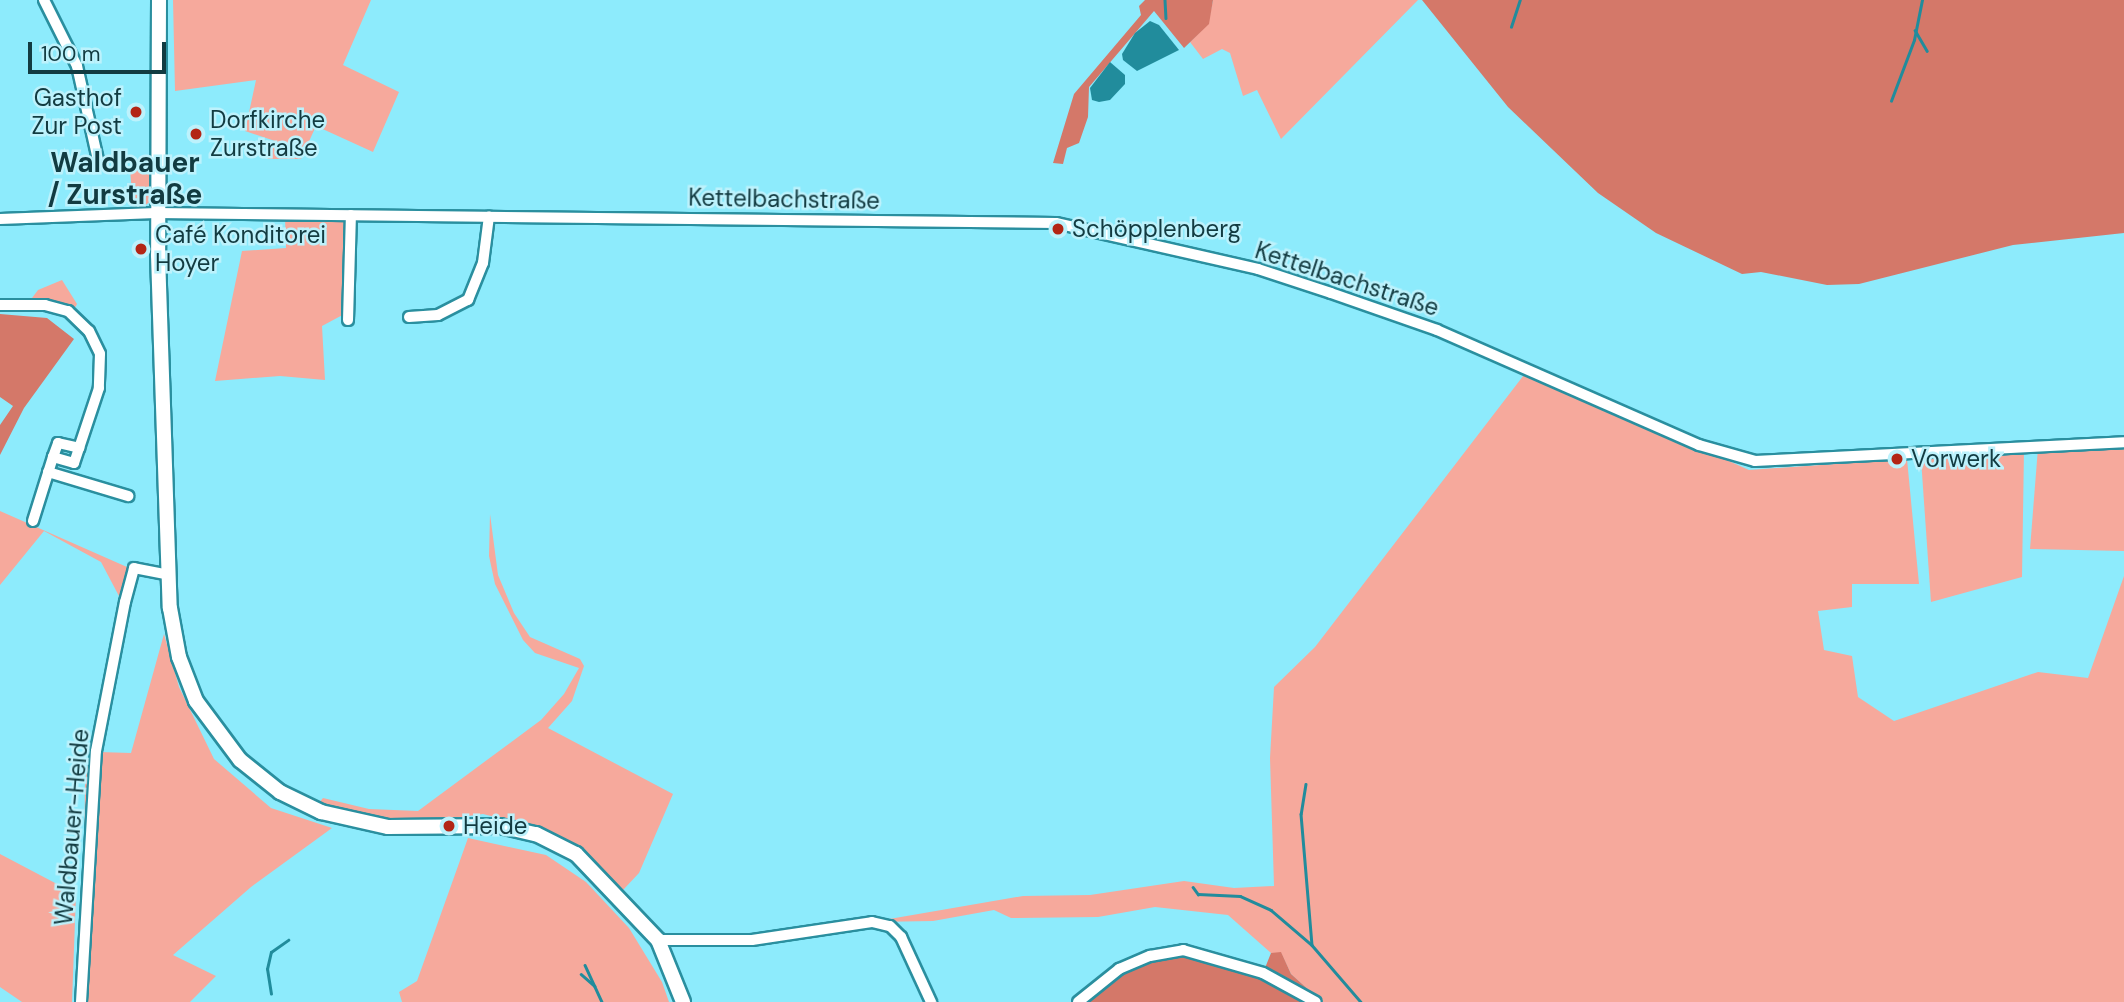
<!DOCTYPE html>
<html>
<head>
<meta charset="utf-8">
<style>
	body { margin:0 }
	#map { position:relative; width:2124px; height:1002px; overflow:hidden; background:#8debfc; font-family:"DM Sans",sans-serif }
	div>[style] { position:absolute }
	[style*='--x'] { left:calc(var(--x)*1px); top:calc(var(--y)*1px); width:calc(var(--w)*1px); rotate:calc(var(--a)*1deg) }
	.green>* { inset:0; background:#f6a99c }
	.forest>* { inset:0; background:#d47869 }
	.water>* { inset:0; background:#218c9c }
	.stream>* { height:2.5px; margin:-1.25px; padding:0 1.25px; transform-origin:1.25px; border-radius:1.25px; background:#218c9c }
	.roads { filter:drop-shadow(2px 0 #2a8f9f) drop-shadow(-2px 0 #2a8f9f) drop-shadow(0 2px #2a8f9f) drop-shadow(0 -2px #2a8f9f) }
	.minor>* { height:10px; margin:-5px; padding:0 5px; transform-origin:5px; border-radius:5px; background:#fff }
	.major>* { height:14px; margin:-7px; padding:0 7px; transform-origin:7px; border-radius:7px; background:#fff }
	.dots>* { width:19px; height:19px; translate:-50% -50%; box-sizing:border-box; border:4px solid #bdf2fc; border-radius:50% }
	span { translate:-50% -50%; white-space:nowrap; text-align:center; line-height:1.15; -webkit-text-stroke:5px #bdf2fc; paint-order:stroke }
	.poi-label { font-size:24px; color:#123b41 }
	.right { translate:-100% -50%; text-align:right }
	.left { translate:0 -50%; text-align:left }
	.street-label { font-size:24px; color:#123b41 }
	.quarter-label { font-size:28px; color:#123b41; font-weight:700 }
	.scale { position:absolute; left:28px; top:42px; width:138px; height:32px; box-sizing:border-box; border:4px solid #123b41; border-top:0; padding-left:9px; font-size:21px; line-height:24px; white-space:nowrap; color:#123b41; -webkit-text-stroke:5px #bdf2fc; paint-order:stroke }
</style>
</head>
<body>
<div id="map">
	<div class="green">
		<div style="clip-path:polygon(173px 0,371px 0,343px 65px,399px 92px,373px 152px,316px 126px,301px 159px,267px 159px,275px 141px,245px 131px,256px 80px,175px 91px)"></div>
		<div style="clip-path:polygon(1213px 0,1418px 0,1281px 139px,1257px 90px,1243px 96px,1230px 53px,1222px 49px,1203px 59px,1190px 42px,1208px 24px)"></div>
		<div style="clip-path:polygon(130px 169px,152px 169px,152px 200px,143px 207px,133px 206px)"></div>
		<div style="clip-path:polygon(351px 215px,350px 311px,322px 326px,325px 380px,280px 376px,215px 381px,242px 251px,286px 248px,285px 217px)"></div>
		<div style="clip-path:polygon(62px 280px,77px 304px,73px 311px,29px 302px,38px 290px)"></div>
		<div style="clip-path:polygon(1527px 371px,1749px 470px,1907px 459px,1919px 584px,1852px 584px,1852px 607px,1818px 611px,1824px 650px,1852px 656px,1858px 697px,1894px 721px,2038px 672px,2088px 678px,2124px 576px,2124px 1002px,1322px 1002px,1291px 974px,1281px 953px,1271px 953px,1228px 915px,1155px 907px,1098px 917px,1011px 918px,994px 910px,933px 921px,872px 922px,1023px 896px,1090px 895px,1184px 881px,1234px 888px,1274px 886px,1270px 758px,1274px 687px,1315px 647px)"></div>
		<div style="clip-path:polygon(2038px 448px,2124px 448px,2124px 551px,2030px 549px)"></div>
		<div style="clip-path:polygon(2024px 450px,2022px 577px,1931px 602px,1921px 459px)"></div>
		<div style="clip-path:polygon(0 511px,127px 567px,129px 571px,110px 674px,84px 883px,85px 780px,120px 598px,101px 562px,44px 531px,0 585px)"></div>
		<div style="clip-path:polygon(490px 514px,498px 575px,514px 613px,530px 637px,580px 659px,584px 666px,572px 701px,548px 728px,673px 794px,639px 873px,623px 890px,568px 842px,535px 827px,483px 814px,432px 821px,379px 820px,318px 804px,323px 798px,369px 809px,418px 811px,541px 720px,564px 694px,579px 668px,535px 653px,523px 640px,495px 584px,489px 556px)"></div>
		<div style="clip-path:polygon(164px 634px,179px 687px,214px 759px,271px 808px,332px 828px,251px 887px,173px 955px,216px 976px,190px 1002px,85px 1002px,99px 752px,131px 753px)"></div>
		<div style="clip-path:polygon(468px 838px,546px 855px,586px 882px,629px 928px,662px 982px,669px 1002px,402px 1002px,399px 992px,417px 981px)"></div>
		<div style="clip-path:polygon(0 854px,76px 894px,72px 1002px,22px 1002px,0 987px)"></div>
	</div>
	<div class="forest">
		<div style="clip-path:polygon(1145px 0,1213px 0,1209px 24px,1184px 48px,1154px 11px,1089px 87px,1088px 117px,1079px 143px,1067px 148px,1063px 164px,1053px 163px,1074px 94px,1141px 15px,1139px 6px)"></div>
		<div style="clip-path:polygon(1422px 0,2124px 0,2124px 233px,2013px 245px,1859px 284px,1827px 285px,1761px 272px,1742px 274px,1656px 233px,1598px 193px,1508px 107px)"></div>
		<div style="clip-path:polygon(0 314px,47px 318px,74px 339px,24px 408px,0 455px,0 425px,13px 406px,0 397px)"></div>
		<div style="clip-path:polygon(1183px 950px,1263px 973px,1271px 953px,1281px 952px,1291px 974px,1322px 1002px,1078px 1002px,1119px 969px)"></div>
	</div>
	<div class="water">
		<div style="clip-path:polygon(1150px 21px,1159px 25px,1179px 50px,1137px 71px,1123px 60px,1122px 54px,1135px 33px)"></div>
		<div style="clip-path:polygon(1110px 62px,1125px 75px,1125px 84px,1110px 100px,1099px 102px,1092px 100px,1090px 88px)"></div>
	</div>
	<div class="stream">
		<div style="--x:1165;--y:0;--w:18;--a:87"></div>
		<div style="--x:1511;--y:27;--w:28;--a:-72"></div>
		<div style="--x:1915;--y:30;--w:24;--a:60"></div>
		<div style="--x:1891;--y:101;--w:65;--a:-69.3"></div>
		<div style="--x:1914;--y:40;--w:41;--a:-78.7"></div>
		<div style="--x:1306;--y:784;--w:30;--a:99"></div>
		<div style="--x:1301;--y:814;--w:130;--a:85.2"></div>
		<div style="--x:1193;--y:887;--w:9;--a:54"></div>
		<div style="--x:1198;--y:894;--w:42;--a:2.7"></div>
		<div style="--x:1240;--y:896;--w:34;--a:24"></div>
		<div style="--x:1271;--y:910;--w:54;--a:40.5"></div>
		<div style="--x:1312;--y:945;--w:75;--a:49.3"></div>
		<div style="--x:585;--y:965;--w:41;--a:65.3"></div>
		<div style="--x:581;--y:974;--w:18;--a:41"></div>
		<div style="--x:271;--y:994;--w:25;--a:-99"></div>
		<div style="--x:267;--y:969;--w:17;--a:-77"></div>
		<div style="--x:271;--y:952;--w:21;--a:-35"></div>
	</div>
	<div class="roads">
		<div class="minor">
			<div style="--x:44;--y:0;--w:74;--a:63.4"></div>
			<div style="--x:77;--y:66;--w:96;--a:77.4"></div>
			<div style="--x:0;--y:219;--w:156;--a:-2.2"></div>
			<div style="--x:156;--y:213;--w:900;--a:0.64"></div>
			<div style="--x:1056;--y:223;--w:207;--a:12.8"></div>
			<div style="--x:1258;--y:269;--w:77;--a:18.2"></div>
			<div style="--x:1331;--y:293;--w:112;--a:19.2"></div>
			<div style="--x:1437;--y:330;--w:286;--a:23.7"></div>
			<div style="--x:1699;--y:445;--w:58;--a:15.9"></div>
			<div style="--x:1755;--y:461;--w:369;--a:-2.9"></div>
			<div style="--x:0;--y:305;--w:45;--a:0"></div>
			<div style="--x:45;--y:305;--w:24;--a:15"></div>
			<div style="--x:68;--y:311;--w:29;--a:44"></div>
			<div style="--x:89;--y:331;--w:25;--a:64"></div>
			<div style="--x:100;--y:354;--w:34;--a:92"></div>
			<div style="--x:99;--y:388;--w:79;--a:108.4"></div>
			<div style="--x:74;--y:463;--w:22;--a:-164"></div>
			<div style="--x:53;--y:457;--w:67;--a:107.4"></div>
			<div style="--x:409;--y:317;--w:29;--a:-4"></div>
			<div style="--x:438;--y:315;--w:34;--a:-27"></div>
			<div style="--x:468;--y:300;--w:40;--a:-68"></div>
			<div style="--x:483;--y:263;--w:47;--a:-82.7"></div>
			<div style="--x:348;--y:320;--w:105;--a:-88.4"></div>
			<div style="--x:53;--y:457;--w:15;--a:-70"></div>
			<div style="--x:58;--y:443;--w:22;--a:13"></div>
			<div style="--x:48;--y:472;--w:84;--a:16.7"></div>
			<div style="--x:658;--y:940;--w:94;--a:0"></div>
			<div style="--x:752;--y:940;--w:121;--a:-8.5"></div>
			<div style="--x:872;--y:922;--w:18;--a:13"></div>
			<div style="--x:890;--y:926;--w:16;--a:45"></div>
			<div style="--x:901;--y:937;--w:72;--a:65.2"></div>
			<div style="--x:81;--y:1002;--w:251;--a:-86.6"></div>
			<div style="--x:96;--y:751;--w:152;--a:-79"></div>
			<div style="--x:125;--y:602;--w:35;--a:-75"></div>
			<div style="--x:134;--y:568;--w:36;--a:11"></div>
			<div style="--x:1078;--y:1002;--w:53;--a:-38.8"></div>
			<div style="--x:1119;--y:969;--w:34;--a:-23"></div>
			<div style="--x:1150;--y:956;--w:34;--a:-10"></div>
			<div style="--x:1183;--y:950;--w:83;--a:16"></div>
			<div style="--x:1263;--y:973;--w:60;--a:28.7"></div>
		</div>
		<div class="major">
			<div style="--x:159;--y:0;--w:255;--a:90.2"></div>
			<div style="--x:158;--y:255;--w:353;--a:88.1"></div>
			<div style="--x:170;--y:608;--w:50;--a:79.6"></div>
			<div style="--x:179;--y:657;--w:47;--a:68.9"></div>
			<div style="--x:196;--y:701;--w:74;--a:53.3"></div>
			<div style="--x:240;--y:760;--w:51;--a:38.7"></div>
			<div style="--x:280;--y:792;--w:46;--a:26"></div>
			<div style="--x:321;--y:812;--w:69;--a:12.6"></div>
			<div style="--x:388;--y:827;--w:112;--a:-0.5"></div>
			<div style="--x:500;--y:826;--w:37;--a:13"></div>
			<div style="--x:536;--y:834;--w:45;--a:26.6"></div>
			<div style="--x:576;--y:854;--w:119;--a:46.4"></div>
			<div style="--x:658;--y:940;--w:67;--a:68"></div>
		</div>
	</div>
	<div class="dots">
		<div style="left:136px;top:112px;background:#b32515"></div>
		<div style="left:196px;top:134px;background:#b32515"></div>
		<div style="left:1058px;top:229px;background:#b32515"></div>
		<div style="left:141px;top:249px;background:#b32515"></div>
		<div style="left:1897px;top:459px;background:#b32515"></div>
		<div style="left:449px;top:826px;background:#b32515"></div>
	</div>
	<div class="poi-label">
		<span class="right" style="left:122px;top:112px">Gasthof<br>Zur Post</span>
		<span class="left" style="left:210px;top:134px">Dorfkirche<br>Zurstraße</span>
		<span class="left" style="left:1072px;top:229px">Schöpplenberg</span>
		<span class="left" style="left:155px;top:249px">Café Konditorei<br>Hoyer</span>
		<span class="left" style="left:1911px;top:459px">Vorwerk</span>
		<span class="left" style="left:463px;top:826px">Heide</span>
	</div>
	<div class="street-label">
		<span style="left:784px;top:199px;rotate:1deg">Kettelbachstraße</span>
		<span style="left:1347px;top:279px;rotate:18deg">Kettelbachstraße</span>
		<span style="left:72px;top:827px;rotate:-85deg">Waldbauer-Heide</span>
	</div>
	<div class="quarter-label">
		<span style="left:125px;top:179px">Waldbauer<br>/ Zurstraße</span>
	</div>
	<div class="scale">100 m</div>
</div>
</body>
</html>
